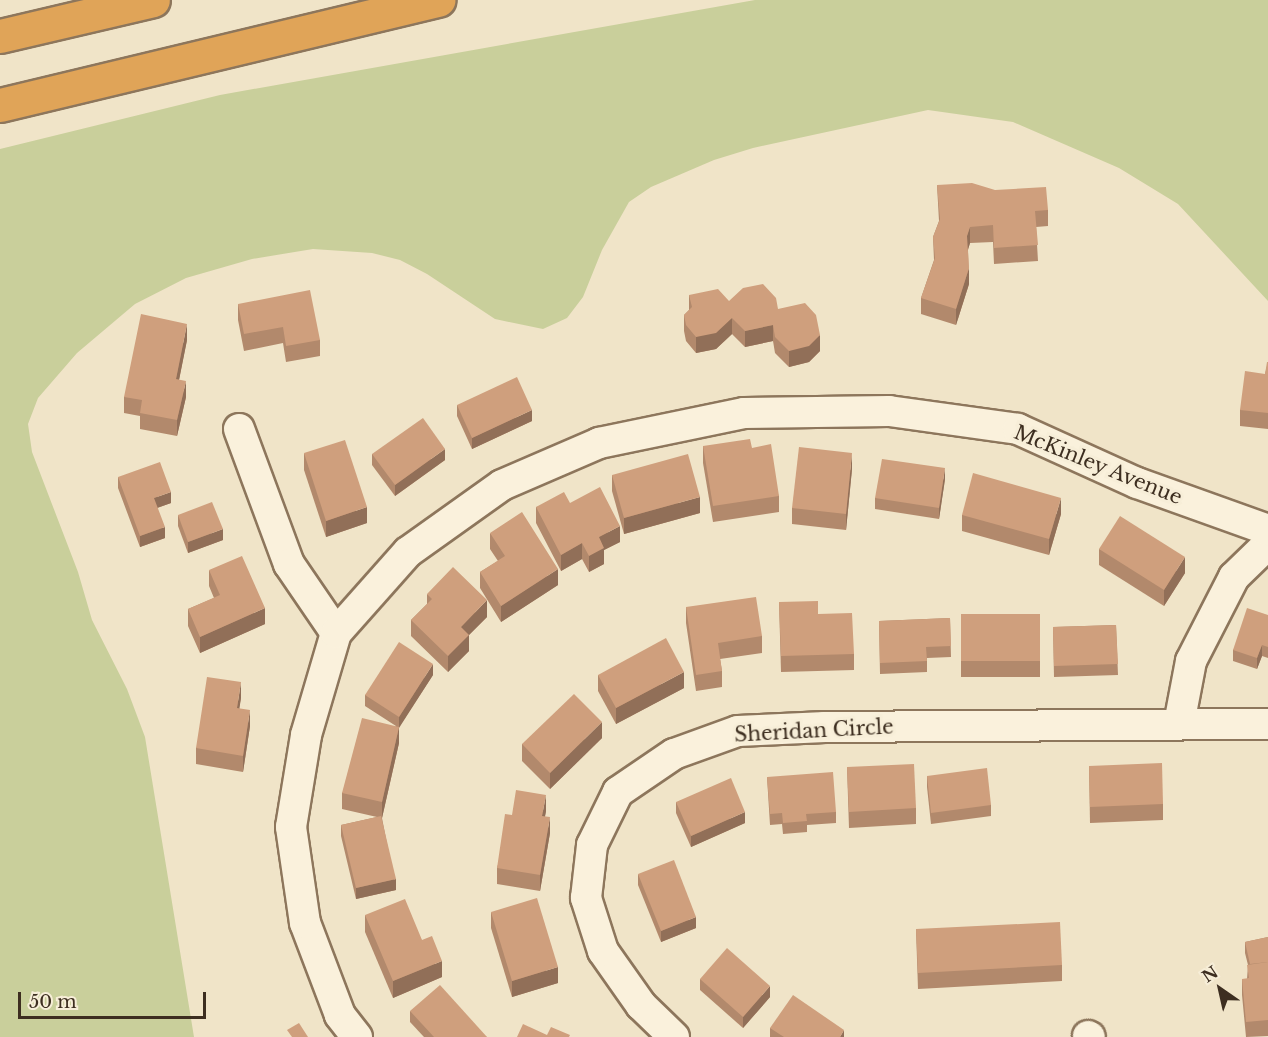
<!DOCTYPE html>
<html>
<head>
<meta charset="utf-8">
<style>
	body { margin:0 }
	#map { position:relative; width:1268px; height:1037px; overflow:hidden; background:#f0e4c8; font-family:"Libre Baskerville",serif }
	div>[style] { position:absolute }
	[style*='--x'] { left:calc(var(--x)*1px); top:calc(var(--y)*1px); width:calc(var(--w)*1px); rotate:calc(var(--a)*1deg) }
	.green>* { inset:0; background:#c9cf9b }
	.roads { filter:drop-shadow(2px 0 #8d765c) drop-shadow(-2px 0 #8d765c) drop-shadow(0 2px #8d765c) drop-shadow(0 -2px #8d765c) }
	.minor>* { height:30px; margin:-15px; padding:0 15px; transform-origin:15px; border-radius:15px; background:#faf1dc }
	.highway>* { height:33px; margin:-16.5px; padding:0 16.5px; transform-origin:16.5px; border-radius:16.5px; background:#e0a458 }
	.wall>* { inset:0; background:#b2896c }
	.shaded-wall>* { inset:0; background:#916f58 }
	.building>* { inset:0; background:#cf9f7d }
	span { translate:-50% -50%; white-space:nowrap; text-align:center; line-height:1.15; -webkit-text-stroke:6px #f7eed8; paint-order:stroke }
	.street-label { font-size:20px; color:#3d2e20 }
	.north { position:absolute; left:1190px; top:959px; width:60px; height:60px; -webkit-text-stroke:4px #f7eed8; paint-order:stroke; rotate:326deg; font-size:16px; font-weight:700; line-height:24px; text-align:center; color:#3d2e20 }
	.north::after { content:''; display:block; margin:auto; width:21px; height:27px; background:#3d2e20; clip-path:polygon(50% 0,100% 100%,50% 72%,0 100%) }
	.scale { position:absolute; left:18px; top:992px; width:188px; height:27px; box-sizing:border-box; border:3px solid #3d2e20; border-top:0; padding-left:8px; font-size:18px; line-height:21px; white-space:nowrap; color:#3d2e20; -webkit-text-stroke:4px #f7eed8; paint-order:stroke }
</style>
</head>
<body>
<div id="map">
	<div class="green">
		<div style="clip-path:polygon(755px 0,1268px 0,1268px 301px,1178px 204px,1119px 168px,1013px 122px,928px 110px,753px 148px,714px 160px,651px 187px,629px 202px,602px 250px,583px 297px,567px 318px,543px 329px,495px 319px,427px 274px,400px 260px,372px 253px,313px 249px,252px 259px,186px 278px,135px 304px,77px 353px,38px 398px,28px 424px,32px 452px,78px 572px,92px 620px,127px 689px,145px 737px,194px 1037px,0 1037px,0 149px,220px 95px)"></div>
	</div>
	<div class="roads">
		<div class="minor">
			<div style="--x:239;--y:429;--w:144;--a:69.7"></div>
			<div style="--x:289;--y:564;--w:83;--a:55.7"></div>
			<div style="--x:1179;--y:724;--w:64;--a:-79.2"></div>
			<div style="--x:1191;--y:661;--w:94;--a:-62.9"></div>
			<div style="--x:1234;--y:577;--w:47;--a:-44.1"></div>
			<div style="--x:1088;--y:1036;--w:2;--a:27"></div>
			<div style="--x:357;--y:1037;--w:28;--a:-128"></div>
			<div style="--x:340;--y:1015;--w:98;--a:-110.8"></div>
			<div style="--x:305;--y:923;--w:97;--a:-98.3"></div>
			<div style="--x:291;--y:827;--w:93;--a:-80.7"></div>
			<div style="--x:306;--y:735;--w:106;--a:-73.6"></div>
			<div style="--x:336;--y:633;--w:108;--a:-48.4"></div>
			<div style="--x:408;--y:552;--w:115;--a:-35.5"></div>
			<div style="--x:502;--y:485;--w:106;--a:-23.4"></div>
			<div style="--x:599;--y:443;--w:148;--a:-11.7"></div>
			<div style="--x:744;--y:413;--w:145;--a:-0.8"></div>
			<div style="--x:889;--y:411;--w:130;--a:7.9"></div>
			<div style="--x:1018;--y:429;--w:131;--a:24.4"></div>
			<div style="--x:1137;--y:483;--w:139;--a:19.7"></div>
			<div style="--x:674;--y:1037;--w:46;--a:-135.9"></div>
			<div style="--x:641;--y:1005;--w:66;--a:-125.1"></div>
			<div style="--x:603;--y:951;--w:56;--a:-107.8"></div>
			<div style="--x:586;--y:898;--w:53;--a:-83.5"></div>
			<div style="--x:592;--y:845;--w:59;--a:-63.9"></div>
			<div style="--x:618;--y:792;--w:68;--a:-34.2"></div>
			<div style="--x:674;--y:754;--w:68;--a:-19.8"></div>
			<div style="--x:738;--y:731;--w:87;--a:-2.6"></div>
			<div style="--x:825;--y:727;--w:443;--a:-0.4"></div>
		</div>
		<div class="highway">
			<div style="--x:0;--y:36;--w:157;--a:-13.2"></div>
			<div style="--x:0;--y:105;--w:451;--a:-13.5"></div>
		</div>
	</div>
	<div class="wall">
		<div style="clip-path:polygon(937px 185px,1048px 210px,1048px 226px,1036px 227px,1038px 261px,994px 264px,993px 242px,970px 243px,968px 250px,969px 284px,956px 325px,921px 314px,921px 298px,934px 260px,933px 237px,939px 221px)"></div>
		<div style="clip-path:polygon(689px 295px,778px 309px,820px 351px,809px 362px,789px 367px,775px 353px,773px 341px,745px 347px,732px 334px,716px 349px,696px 353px,686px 341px,684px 331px,684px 315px,689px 310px)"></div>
		<div style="clip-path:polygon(238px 304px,320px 340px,320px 356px,286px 362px,283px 343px,244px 351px,238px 320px)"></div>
		<div style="clip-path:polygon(187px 340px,179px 380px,186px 397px,177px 436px,140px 429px,140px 416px,124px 413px,124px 397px)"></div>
		<div style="clip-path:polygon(1268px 362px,1268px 429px,1240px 426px,1240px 410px,1265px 374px)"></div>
		<div style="clip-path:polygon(457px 405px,532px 421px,472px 449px,457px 416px)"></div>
		<div style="clip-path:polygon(703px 446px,752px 448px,779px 496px,779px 512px,713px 522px,703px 463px)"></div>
		<div style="clip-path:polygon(304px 453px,367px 523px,326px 537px,304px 470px)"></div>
		<div style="clip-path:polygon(372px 454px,445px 460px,395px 496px,372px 465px)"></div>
		<div style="clip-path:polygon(852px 469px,846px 530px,792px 524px,792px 508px)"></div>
		<div style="clip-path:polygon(612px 475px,700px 513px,624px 534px,612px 491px)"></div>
		<div style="clip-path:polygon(118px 477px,171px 503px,157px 508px,165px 538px,140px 547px,118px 488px)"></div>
		<div style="clip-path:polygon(945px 479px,939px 519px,875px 509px,875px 498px)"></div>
		<div style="clip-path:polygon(570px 503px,620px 542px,604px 550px,604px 564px,589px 572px,582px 559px,561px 571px,536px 523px,536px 507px)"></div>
		<div style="clip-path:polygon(1061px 514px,1049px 555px,962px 531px,962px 515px)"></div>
		<div style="clip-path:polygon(178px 515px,223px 540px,188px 553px,178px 526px)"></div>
		<div style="clip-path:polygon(490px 533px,558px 585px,501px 622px,480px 588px,480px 572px,498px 561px,490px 549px)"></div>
		<div style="clip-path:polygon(1099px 549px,1185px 573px,1164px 606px,1099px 565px)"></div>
		<div style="clip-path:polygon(209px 570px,265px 624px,200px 653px,188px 626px,188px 609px,214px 598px,209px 586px)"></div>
		<div style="clip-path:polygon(427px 594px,487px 617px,469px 635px,469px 651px,448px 672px,411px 636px,411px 620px,427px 604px)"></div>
		<div style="clip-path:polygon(779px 602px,818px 614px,854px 654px,854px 670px,781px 672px)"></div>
		<div style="clip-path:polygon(686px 607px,762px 636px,762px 653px,720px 659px,722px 671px,722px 687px,696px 691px,686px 623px)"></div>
		<div style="clip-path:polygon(961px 614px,1040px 614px,1040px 677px,961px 677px)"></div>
		<div style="clip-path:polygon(1268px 615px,1268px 658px,1262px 656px,1257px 669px,1233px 661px,1233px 650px)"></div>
		<div style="clip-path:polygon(950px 618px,951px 657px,927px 658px,927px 672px,880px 674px,879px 621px)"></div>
		<div style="clip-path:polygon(1116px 625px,1118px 675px,1054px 677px,1053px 627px)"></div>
		<div style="clip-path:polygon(433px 675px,399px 727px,399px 743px,382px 818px,396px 890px,356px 899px,341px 836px,341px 825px,377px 817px,342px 809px,342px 793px,396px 726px,365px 706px,365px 695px)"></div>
		<div style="clip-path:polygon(598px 675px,684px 688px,616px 724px,598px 691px)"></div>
		<div style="clip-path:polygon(241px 698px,239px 708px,250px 726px,243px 772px,196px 764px,196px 748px)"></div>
		<div style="clip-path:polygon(602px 738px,550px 789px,522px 761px,522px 744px)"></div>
		<div style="clip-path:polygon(1089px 766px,1163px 804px,1163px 820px,1090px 823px)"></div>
		<div style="clip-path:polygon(847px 767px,916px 808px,916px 824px,849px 828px)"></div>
		<div style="clip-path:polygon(927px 776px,991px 805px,991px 816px,931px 824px,927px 787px)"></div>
		<div style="clip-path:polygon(767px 777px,836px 812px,836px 823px,807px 825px,807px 832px,783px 834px,782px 824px,770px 825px)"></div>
		<div style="clip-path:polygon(676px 802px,745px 823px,691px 847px,676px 813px)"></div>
		<div style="clip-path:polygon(546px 811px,545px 816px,550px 833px,540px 891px,497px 884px,497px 868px,512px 815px)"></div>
		<div style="clip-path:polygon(638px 874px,696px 928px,661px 942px,638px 885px)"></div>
		<div style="clip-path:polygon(491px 912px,558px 983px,512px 997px,491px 928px)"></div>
		<div style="clip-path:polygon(365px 915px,422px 940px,442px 977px,393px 998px,365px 932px)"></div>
		<div style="clip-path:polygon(916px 929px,1062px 965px,1062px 981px,918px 989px)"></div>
		<div style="clip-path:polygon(1268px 937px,1268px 1036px,1246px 1037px,1242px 995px,1242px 979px,1247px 979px,1248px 965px,1245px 953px,1245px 942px)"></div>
		<div style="clip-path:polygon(700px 979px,770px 997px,743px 1028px,700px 990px)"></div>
		<div style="clip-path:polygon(410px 1011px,487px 1037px,424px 1037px,410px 1022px)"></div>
		<div style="clip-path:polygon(770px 1028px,844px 1037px,770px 1037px)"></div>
	</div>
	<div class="shaded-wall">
		<div style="clip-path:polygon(970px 227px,970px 243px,967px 252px,967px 236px)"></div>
		<div style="clip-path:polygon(969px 268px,969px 284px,956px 325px,956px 309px)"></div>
		<div style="clip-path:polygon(732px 318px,732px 334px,716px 349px,696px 353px,696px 337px)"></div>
		<div style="clip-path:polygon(187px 324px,187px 340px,176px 395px,176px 379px)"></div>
		<div style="clip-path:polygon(773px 325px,773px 341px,745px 347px,745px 331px)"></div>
		<div style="clip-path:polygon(820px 335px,820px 351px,809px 362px,789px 367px,789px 351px)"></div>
		<div style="clip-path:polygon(186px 381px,186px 397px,177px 436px,177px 420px)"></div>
		<div style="clip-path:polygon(532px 410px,532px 421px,472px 449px,472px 438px)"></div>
		<div style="clip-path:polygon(445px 449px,445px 460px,395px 496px,395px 485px)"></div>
		<div style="clip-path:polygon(852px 453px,852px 469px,846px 530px,846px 514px)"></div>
		<div style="clip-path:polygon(945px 468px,945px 479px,939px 519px,939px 508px)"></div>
		<div style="clip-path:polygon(171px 492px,171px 503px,154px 509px,154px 498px)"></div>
		<div style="clip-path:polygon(700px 497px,700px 513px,624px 534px,624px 518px)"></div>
		<div style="clip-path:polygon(1061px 498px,1061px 514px,1049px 555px,1049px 539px)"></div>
		<div style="clip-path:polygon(367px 507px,367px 523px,326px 537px,326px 521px)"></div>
		<div style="clip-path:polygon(620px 526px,620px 542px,604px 550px,604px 564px,589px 572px,589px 556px,599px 537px)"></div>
		<div style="clip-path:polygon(165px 527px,165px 538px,140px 547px,140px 536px)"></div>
		<div style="clip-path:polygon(223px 529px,223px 540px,188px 553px,188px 542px)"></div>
		<div style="clip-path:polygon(582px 543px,582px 559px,561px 571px,561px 555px)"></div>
		<div style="clip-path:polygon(1185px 557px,1185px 573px,1164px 606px,1164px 590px)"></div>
		<div style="clip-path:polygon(558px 569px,558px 585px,501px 622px,501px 606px)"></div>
		<div style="clip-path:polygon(487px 600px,487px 617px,469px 635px,469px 651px,448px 672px,448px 656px,461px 627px)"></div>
		<div style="clip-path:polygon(265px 608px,265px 624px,200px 653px,200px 637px)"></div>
		<div style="clip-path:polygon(1262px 645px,1262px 656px,1257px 669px,1257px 658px)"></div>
		<div style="clip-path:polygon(433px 664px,433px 675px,399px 728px,399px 717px)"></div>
		<div style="clip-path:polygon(684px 672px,684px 688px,616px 724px,616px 708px)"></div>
		<div style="clip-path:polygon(241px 682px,241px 698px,237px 724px,237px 708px)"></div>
		<div style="clip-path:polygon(250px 710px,250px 726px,243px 772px,243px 756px)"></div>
		<div style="clip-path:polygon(602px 722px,602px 738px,550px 789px,550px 773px)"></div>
		<div style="clip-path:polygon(399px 727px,399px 743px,382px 818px,382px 802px)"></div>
		<div style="clip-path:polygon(546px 795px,546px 811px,542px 832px,542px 816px)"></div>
		<div style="clip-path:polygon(745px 812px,745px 823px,691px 847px,691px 836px)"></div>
		<div style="clip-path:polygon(550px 817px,550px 833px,540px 891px,540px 875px)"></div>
		<div style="clip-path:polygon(396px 879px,396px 890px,356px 899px,356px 888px)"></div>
		<div style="clip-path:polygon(696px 917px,696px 928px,661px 942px,661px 931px)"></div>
		<div style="clip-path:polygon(442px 961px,442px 977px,393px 998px,393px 981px)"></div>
		<div style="clip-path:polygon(558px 967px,558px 983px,512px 997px,512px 981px)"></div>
		<div style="clip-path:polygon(770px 986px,770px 997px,743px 1028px,743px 1017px)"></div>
		<div style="clip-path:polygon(844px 1030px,844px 1037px,840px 1037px)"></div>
	</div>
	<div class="building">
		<div style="clip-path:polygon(972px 183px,995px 190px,1046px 187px,1048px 210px,1035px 211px,1038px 245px,994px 248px,993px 225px,970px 227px,967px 236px,969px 268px,956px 309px,921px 298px,935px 258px,933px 237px,940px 219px,937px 185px)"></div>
		<div style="clip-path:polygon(763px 284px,776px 298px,778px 309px,805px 303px,816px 315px,820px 335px,809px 346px,789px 351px,775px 337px,773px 325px,745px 331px,732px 318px,716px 333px,696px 337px,686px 325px,684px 315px,692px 307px,689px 295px,718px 289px,729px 301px,743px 288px)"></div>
		<div style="clip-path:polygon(310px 290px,320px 340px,286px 346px,283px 327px,244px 334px,238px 304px)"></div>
		<div style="clip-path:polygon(141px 314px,187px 324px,176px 379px,186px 381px,177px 420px,140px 413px,142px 400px,124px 397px)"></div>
		<div style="clip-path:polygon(1267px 362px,1268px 362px,1268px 413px,1240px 410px,1245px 371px,1265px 374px)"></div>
		<div style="clip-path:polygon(517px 377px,532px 410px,472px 438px,457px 405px)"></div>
		<div style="clip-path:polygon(423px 418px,445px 449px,395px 485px,372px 454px)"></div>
		<div style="clip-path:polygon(750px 439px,752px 448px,771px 444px,779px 496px,713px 506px,703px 446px)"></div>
		<div style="clip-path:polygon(345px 440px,367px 507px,326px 521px,304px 453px)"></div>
		<div style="clip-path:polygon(799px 447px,852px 453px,846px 514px,792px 508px)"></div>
		<div style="clip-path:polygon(688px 454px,700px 497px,624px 518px,612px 475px)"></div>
		<div style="clip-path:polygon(882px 459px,945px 468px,939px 508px,875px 498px)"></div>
		<div style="clip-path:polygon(160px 462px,171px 492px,154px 498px,165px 527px,140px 536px,118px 477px)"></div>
		<div style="clip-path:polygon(973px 473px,1061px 498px,1049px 539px,962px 515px)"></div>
		<div style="clip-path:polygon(600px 487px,620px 526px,599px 537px,604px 548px,589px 556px,582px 543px,561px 555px,536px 507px,564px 492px,570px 503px)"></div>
		<div style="clip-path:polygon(212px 502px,223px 529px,188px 542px,178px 515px)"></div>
		<div style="clip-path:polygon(522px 512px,558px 569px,501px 606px,480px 572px,505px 556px,490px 533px)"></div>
		<div style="clip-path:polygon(1120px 516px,1185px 557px,1164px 590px,1099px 549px)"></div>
		<div style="clip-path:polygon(242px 556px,265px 608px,200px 637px,188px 609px,220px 595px,209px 570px)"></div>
		<div style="clip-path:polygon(453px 567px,487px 600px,461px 627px,469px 635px,448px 656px,411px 620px,432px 599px,427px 594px)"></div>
		<div style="clip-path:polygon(756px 597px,762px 636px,718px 643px,722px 671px,696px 675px,686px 607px)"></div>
		<div style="clip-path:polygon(818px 601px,818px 614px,852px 613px,854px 654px,781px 656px,779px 602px)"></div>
		<div style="clip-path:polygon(1247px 608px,1268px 615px,1268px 647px,1262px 645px,1257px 658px,1233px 650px)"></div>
		<div style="clip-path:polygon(961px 614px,1040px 614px,1040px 661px,961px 661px)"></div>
		<div style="clip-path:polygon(950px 618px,951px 646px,926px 647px,927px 661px,880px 663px,879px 621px)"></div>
		<div style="clip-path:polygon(1116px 625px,1118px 664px,1054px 666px,1053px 627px)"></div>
		<div style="clip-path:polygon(666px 638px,684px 672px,616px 708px,598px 675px)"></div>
		<div style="clip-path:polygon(399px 642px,433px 664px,399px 717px,365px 695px)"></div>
		<div style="clip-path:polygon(207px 677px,241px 682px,237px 708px,250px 710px,243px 756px,196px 748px)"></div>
		<div style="clip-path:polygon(574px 694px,602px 722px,550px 773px,522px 744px)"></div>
		<div style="clip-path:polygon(362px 718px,399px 727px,382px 802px,342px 793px)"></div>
		<div style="clip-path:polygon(1162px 763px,1163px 804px,1090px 807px,1089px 766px)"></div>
		<div style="clip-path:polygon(914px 764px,916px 808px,849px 812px,847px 767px)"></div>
		<div style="clip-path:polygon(987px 768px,991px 805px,931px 813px,927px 776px)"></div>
		<div style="clip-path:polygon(833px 772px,836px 812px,806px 814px,807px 821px,783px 823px,782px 813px,770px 814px,767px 777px)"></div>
		<div style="clip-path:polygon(731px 778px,745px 812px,691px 836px,676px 802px)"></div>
		<div style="clip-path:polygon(516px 790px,546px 795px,542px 816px,550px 817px,540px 875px,497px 868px,505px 814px,512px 815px)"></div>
		<div style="clip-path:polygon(381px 816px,396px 879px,356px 888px,341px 825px)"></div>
		<div style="clip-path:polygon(674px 860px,696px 917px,661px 931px,638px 874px)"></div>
		<div style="clip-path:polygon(537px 898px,558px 967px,512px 981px,491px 912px)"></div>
		<div style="clip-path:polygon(405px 899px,422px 940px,432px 936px,442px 961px,393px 981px,365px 915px)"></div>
		<div style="clip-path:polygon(1060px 922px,1062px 965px,918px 973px,916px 929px)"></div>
		<div style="clip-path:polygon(1268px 937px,1268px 962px,1250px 964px,1245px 942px)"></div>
		<div style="clip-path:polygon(727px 948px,770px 986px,743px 1017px,700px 979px)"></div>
		<div style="clip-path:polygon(1268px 962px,1268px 1020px,1246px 1022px,1242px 979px,1249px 978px,1247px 965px)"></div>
		<div style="clip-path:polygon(440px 985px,487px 1037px,434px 1037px,410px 1011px)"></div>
		<div style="clip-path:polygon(793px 995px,844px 1030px,840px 1037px,784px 1037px,770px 1028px)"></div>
		<div style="clip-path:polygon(299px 1023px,308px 1037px,292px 1037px,287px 1030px)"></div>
		<div style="clip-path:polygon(523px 1024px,547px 1035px,551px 1027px,570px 1035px,569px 1037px,517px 1037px)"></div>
	</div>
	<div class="street-label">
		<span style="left:1098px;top:465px;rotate:22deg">McKinley Avenue</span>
		<span style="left:814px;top:731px;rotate:-3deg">Sheridan Circle</span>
	</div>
	<div class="north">N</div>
	<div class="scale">50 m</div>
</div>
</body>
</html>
